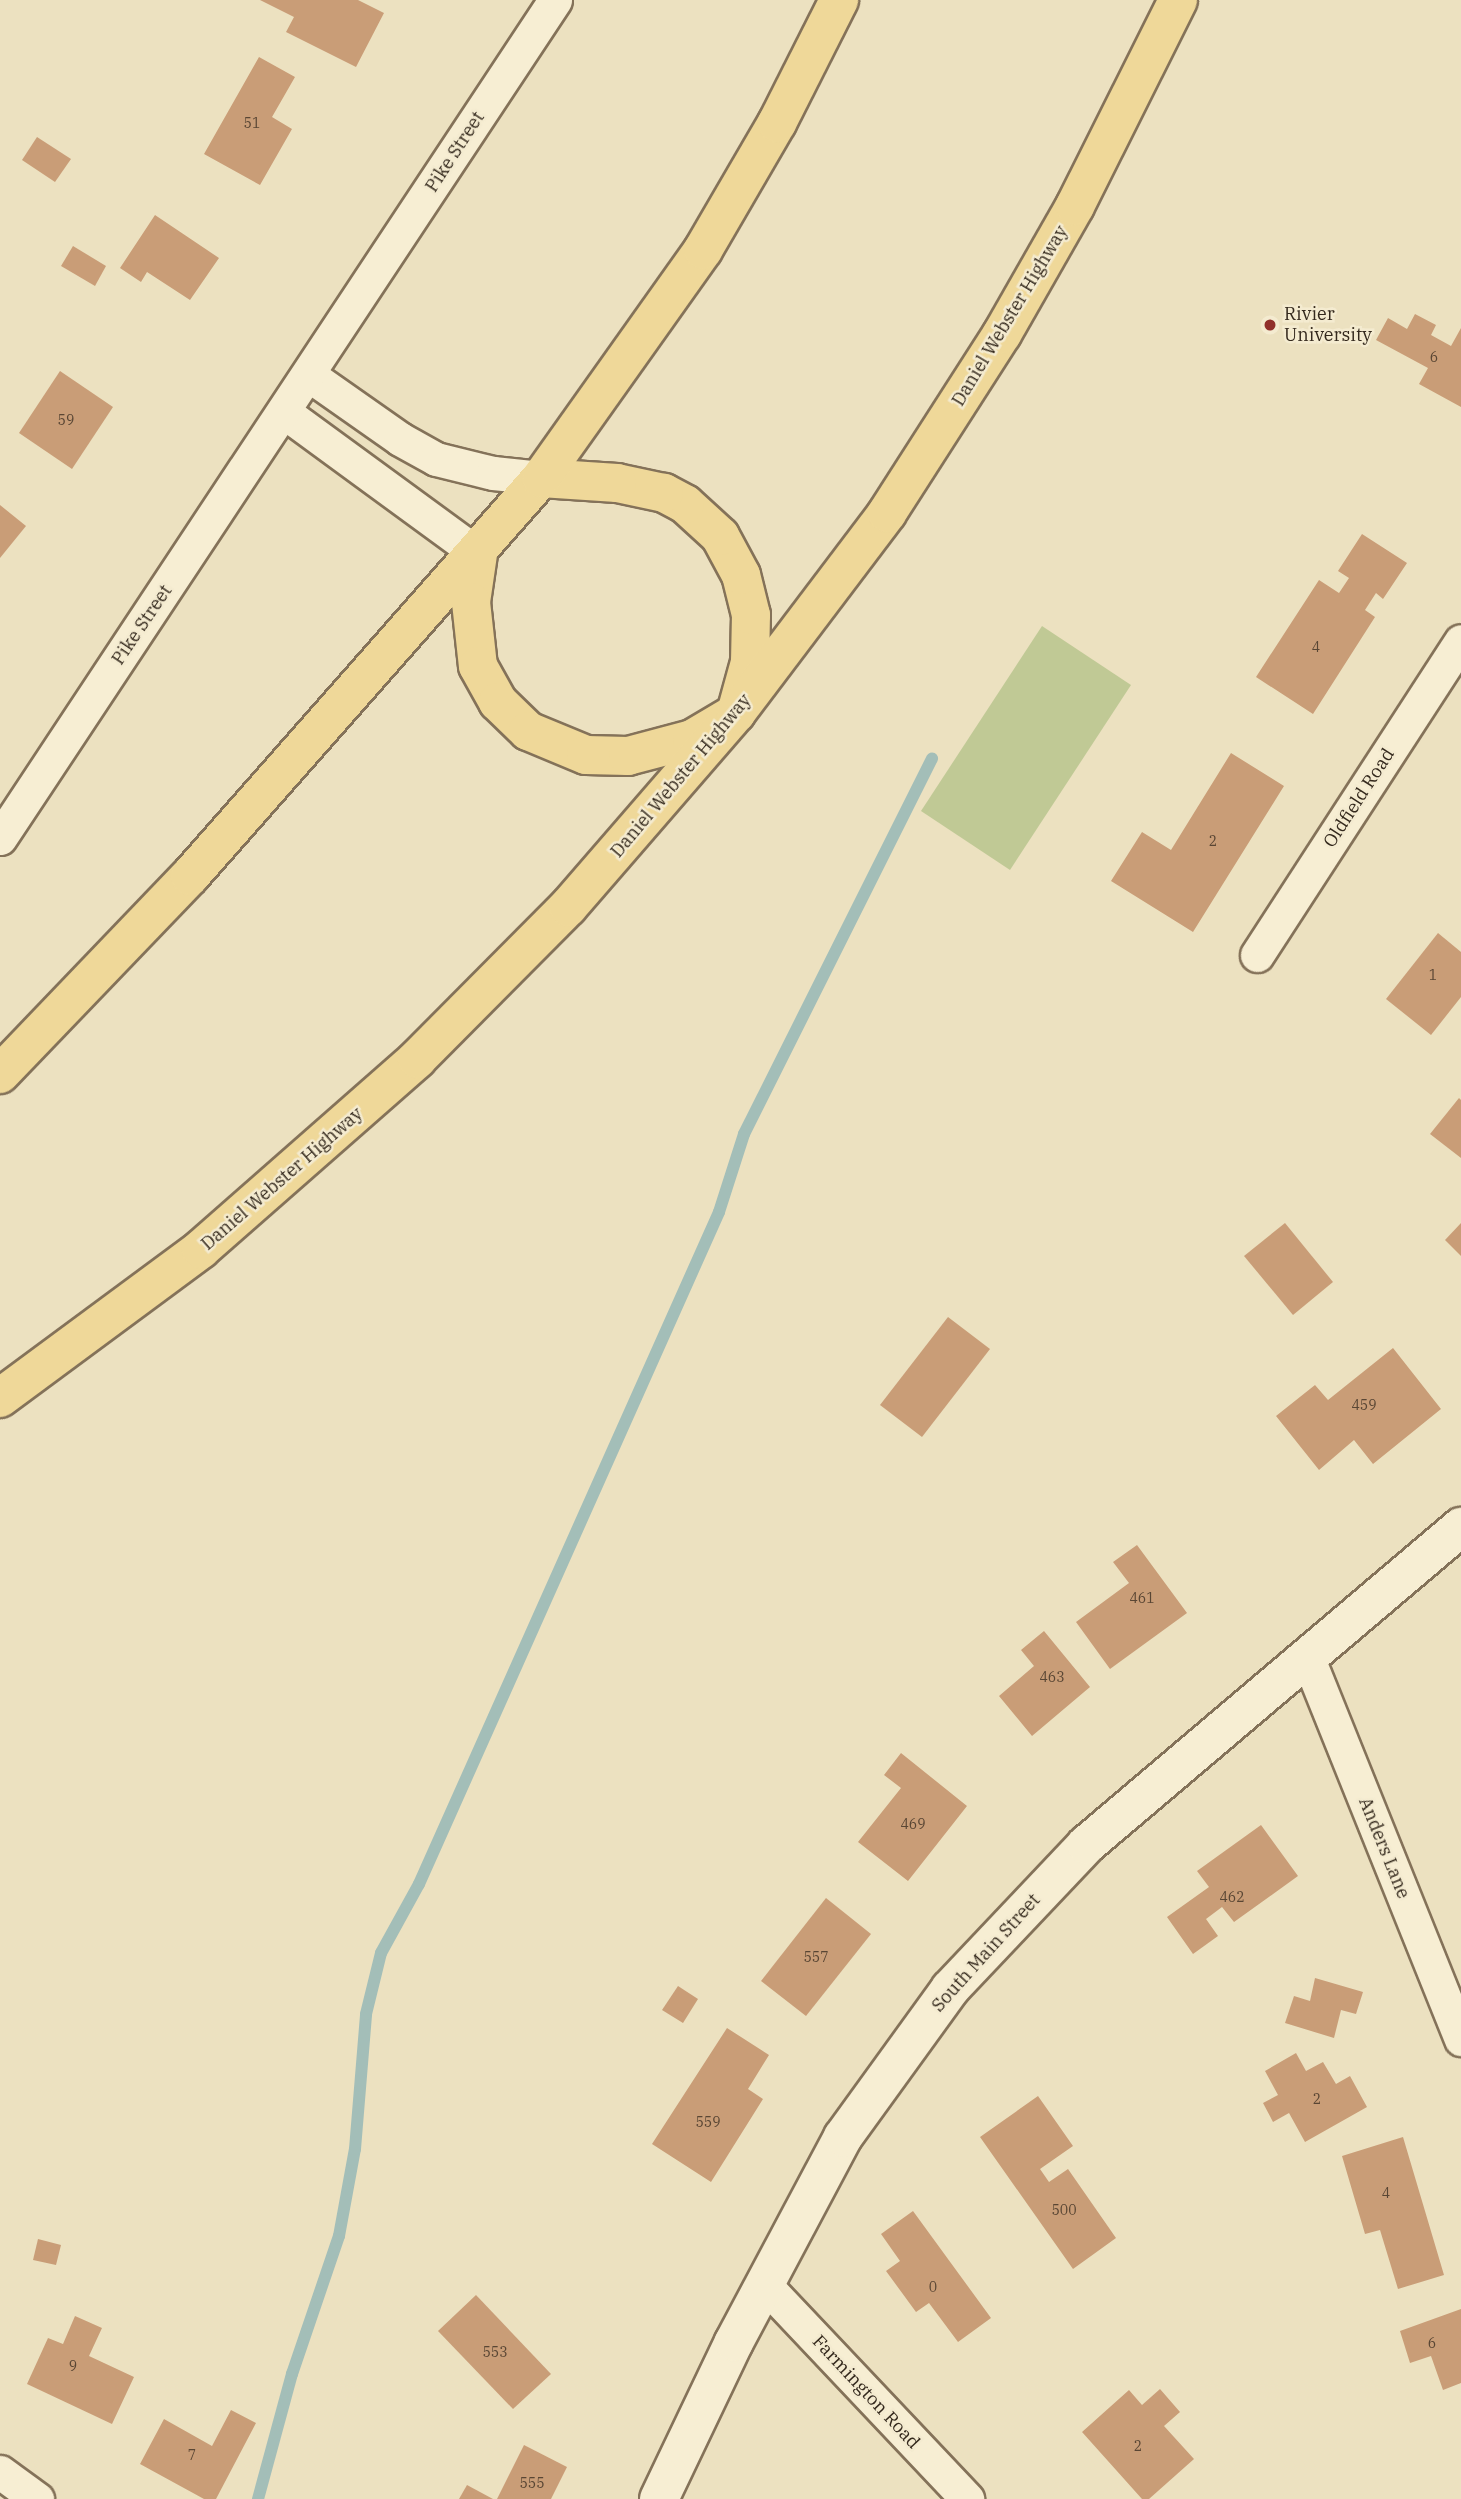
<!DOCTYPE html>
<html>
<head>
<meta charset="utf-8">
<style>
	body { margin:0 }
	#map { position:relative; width:1461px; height:2499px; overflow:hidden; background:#ece1c0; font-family:"IBM Plex Serif",serif }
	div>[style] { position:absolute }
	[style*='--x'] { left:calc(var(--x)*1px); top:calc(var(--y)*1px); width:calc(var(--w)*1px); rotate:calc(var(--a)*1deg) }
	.green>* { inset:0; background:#c0c995 }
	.stream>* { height:12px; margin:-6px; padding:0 6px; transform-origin:6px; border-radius:6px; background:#a3beb8 }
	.building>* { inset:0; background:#c99d77 }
	.roads { filter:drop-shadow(2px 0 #847259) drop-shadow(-2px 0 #847259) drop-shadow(0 2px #847259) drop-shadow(0 -2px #847259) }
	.street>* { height:33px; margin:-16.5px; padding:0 16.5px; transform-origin:16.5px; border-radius:16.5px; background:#f7eed3 }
	.secondary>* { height:38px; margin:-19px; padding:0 19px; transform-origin:19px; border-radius:19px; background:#f7eed3 }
	.primary>* { height:38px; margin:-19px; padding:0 19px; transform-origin:19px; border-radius:19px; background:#efd899 }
	.dots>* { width:19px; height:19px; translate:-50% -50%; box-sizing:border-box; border:4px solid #f4ebd0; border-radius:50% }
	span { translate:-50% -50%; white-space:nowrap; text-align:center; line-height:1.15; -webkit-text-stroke:5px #f4ebd0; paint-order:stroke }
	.number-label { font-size:14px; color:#594634 }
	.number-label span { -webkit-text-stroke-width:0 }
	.street-label { font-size:18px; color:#34291d }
	.poi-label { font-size:18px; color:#34291d }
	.left { translate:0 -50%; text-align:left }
</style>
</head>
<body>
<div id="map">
	<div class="green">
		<div style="clip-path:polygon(1042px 626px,1131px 685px,1010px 870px,921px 811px)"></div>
	</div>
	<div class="stream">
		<div style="--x:258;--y:2499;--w:130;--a:-74.8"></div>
		<div style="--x:292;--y:2374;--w:146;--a:-71.2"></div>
		<div style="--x:339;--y:2236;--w:88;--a:-79.6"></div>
		<div style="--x:355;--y:2149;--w:135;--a:-85.3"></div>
		<div style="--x:366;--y:2014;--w:63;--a:-76.2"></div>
		<div style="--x:381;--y:1953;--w:79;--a:-61.2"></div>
		<div style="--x:419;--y:1884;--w:736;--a:-65.94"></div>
		<div style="--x:719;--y:1212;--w:82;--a:-72.2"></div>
		<div style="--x:744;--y:1134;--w:420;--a:-63.4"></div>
	</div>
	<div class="building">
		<div style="clip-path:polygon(260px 0,358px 0,384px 13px,356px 67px,286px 32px,294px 17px)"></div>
		<div style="clip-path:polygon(259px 57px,295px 77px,272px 117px,292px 129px,260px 185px,204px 154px)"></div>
		<div style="clip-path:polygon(37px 137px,71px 159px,55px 182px,22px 160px)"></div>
		<div style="clip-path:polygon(155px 215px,219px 258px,190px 300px,147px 272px,141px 282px,120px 268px)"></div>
		<div style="clip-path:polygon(73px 246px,106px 266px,95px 286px,61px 266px)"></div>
		<div style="clip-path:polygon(1415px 314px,1436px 325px,1431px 335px,1451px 346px,1461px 328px,1461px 407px,1419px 384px,1428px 368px,1376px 340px,1388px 318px,1407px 329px)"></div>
		<div style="clip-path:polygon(60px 371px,113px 407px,72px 469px,19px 433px)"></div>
		<div style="clip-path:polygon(0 505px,26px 526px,0 558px)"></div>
		<div style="clip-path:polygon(1362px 534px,1407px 563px,1383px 599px,1376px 593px,1365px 610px,1375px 617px,1313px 714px,1256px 677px,1319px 580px,1339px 593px,1349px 578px,1338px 571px)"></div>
		<div style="clip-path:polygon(1231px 753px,1284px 786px,1193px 932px,1111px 881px,1142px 832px,1171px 850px)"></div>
		<div style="clip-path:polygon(1438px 933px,1461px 952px,1461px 997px,1431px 1035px,1386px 999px)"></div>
		<div style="clip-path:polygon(1459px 1098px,1461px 1100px,1461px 1158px,1430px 1134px)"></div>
		<div style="clip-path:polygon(1285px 1223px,1333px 1282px,1293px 1315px,1244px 1256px)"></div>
		<div style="clip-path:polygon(1461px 1223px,1461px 1256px,1445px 1240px)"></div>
		<div style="clip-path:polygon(948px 1317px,990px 1349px,922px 1437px,880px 1405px)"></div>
		<div style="clip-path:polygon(1393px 1348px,1441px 1409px,1373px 1464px,1354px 1440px,1319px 1470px,1276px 1416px,1315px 1385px,1328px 1400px)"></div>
		<div style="clip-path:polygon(1137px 1545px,1187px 1613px,1110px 1669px,1076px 1622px,1129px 1583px,1113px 1562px)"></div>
		<div style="clip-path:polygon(1044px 1631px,1090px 1687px,1032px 1736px,999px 1696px,1034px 1666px,1021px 1650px)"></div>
		<div style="clip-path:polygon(901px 1753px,967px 1806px,908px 1881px,858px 1842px,901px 1788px,884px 1775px)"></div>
		<div style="clip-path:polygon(1261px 1825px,1298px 1876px,1234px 1922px,1222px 1907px,1206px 1919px,1218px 1936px,1193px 1954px,1167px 1917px,1209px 1887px,1197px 1871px)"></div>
		<div style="clip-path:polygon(826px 1898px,871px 1934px,806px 2016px,761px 1981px)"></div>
		<div style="clip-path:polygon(1315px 1978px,1363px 1992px,1356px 2014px,1341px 2010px,1334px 2038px,1285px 2023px,1294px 1996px,1310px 2001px)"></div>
		<div style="clip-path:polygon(678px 1986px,698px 1999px,683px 2023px,662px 2010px)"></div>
		<div style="clip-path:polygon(727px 2028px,769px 2055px,748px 2089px,763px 2099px,711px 2182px,652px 2144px)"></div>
		<div style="clip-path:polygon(1296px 2053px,1306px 2071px,1323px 2062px,1336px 2084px,1350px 2076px,1367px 2107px,1305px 2142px,1289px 2113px,1273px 2122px,1263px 2103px,1278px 2095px,1265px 2071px)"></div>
		<div style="clip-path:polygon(1038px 2096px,1073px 2146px,1040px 2169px,1049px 2182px,1068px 2169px,1116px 2238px,1073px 2269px,980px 2137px)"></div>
		<div style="clip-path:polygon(1403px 2137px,1444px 2275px,1398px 2289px,1380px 2230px,1365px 2234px,1342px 2156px)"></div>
		<div style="clip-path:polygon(913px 2211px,991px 2318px,958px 2342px,929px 2303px,916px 2312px,886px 2271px,900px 2261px,881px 2234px)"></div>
		<div style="clip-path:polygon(38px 2239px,61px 2245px,56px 2265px,33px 2260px)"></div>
		<div style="clip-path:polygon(476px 2295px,551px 2374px,513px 2409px,438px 2331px)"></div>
		<div style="clip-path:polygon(1461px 2309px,1461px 2383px,1443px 2390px,1431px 2356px,1410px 2363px,1400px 2331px)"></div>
		<div style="clip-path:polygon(75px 2316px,102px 2328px,89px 2356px,134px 2377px,112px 2424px,27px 2384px,48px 2338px,63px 2344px)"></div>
		<div style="clip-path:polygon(1160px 2389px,1180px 2412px,1164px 2426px,1194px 2459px,1149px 2499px,1142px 2499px,1082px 2432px,1129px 2390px,1142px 2405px)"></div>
		<div style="clip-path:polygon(231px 2410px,256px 2423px,216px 2499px,204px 2499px,140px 2464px,164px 2419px,212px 2446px)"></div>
		<div style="clip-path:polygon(524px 2445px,567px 2467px,551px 2499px,497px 2499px)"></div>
		<div style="clip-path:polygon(467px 2485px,493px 2499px,459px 2499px)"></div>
	</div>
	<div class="roads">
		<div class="street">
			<div style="--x:309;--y:375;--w:111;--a:35.1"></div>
			<div style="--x:400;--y:439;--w:41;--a:29.1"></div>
			<div style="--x:436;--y:459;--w:59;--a:13.8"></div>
			<div style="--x:493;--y:473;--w:48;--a:5.9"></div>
			<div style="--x:284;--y:412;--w:240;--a:36.2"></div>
			<div style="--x:0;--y:838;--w:1005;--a:-56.48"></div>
			<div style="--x:1257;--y:955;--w:374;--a:-57"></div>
			<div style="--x:1307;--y:1656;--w:413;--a:68.1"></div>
			<div style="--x:764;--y:2284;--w:296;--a:46.6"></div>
			<div style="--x:0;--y:2472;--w:46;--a:36.1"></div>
		</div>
		<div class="secondary">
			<div style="--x:659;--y:2499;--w:174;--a:-64.5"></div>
			<div style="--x:734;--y:2342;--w:232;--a:-62"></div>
			<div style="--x:843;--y:2137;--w:183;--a:-54.1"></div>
			<div style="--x:950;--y:1989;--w:198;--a:-46.6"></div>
			<div style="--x:1086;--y:1845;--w:492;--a:-40.3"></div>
		</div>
		<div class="primary">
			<div style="--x:478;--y:554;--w:49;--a:98.3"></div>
			<div style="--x:471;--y:602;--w:64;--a:83.8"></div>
			<div style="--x:478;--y:666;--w:41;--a:60.9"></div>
			<div style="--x:498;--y:702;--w:42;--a:44"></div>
			<div style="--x:528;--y:731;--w:63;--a:22.5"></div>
			<div style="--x:586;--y:755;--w:42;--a:1.4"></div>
			<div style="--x:628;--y:756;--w:66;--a:-14.9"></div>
			<div style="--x:692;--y:739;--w:51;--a:-30.6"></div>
			<div style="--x:736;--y:713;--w:53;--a:-74.6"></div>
			<div style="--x:750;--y:662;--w:47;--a:-88.8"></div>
			<div style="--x:751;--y:615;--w:41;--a:-104"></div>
			<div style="--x:741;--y:575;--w:44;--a:-118.3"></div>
			<div style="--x:720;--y:536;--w:47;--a:-137.6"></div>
			<div style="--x:685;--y:504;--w:24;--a:-152"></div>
			<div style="--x:664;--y:493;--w:48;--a:-168"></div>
			<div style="--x:617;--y:483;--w:76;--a:-176.2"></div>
			<div style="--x:0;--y:1074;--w:274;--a:-46.2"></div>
			<div style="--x:190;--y:876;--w:531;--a:-48.59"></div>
			<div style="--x:541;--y:478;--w:280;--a:-54.6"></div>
			<div style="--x:703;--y:250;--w:147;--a:-59.8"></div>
			<div style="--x:777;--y:123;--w:138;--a:-63.2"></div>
			<div style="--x:0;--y:1398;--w:250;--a:-36.5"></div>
			<div style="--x:201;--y:1249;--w:288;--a:-41.3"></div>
			<div style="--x:417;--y:1059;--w:214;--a:-45.2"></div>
			<div style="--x:568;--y:907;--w:257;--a:-49.1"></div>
			<div style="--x:736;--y:713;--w:251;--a:-52.9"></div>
			<div style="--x:887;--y:513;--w:213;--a:-57.3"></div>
			<div style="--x:1002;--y:334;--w:147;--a:-60.3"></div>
			<div style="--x:1075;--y:206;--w:230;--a:-63.4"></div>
		</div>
	</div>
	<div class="dots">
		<div style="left:1270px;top:325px;background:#91302b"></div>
	</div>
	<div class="number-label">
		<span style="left:252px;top:123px">51</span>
		<span style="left:1434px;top:357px">6</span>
		<span style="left:66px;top:420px">59</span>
		<span style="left:1316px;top:647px">4</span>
		<span style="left:1213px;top:841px">2</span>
		<span style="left:1433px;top:975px">1</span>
		<span style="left:1364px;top:1405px">459</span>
		<span style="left:1142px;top:1598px">461</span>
		<span style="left:1052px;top:1677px">463</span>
		<span style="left:913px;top:1824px">469</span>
		<span style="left:1232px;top:1897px">462</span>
		<span style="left:816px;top:1957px">557</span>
		<span style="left:1317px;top:2099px">2</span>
		<span style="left:708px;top:2122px">559</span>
		<span style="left:1386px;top:2193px">4</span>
		<span style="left:1064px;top:2210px">500</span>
		<span style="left:933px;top:2287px">0</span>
		<span style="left:1432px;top:2343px">6</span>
		<span style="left:495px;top:2352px">553</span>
		<span style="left:73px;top:2366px">9</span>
		<span style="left:1138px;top:2446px">2</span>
		<span style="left:192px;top:2455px">7</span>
		<span style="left:532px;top:2483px">555</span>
	</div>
	<div class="street-label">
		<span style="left:455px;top:152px;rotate:-57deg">Pike Street</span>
		<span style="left:1010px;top:316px;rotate:-59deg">Daniel Webster Highway</span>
		<span style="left:142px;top:625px;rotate:-56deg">Pike Street</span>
		<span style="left:681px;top:776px;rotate:-50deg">Daniel Webster Highway</span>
		<span style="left:1359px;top:798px;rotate:-57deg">Oldfield Road</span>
		<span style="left:282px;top:1179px;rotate:-41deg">Daniel Webster Highway</span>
		<span style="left:1384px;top:1848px;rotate:68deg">Anders Lane</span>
		<span style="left:986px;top:1953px;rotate:-48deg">South Main Street</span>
		<span style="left:866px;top:2392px;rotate:47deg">Farmington Road</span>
	</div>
	<div class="poi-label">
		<span class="left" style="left:1284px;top:325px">Rivier<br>University</span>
	</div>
</div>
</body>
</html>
